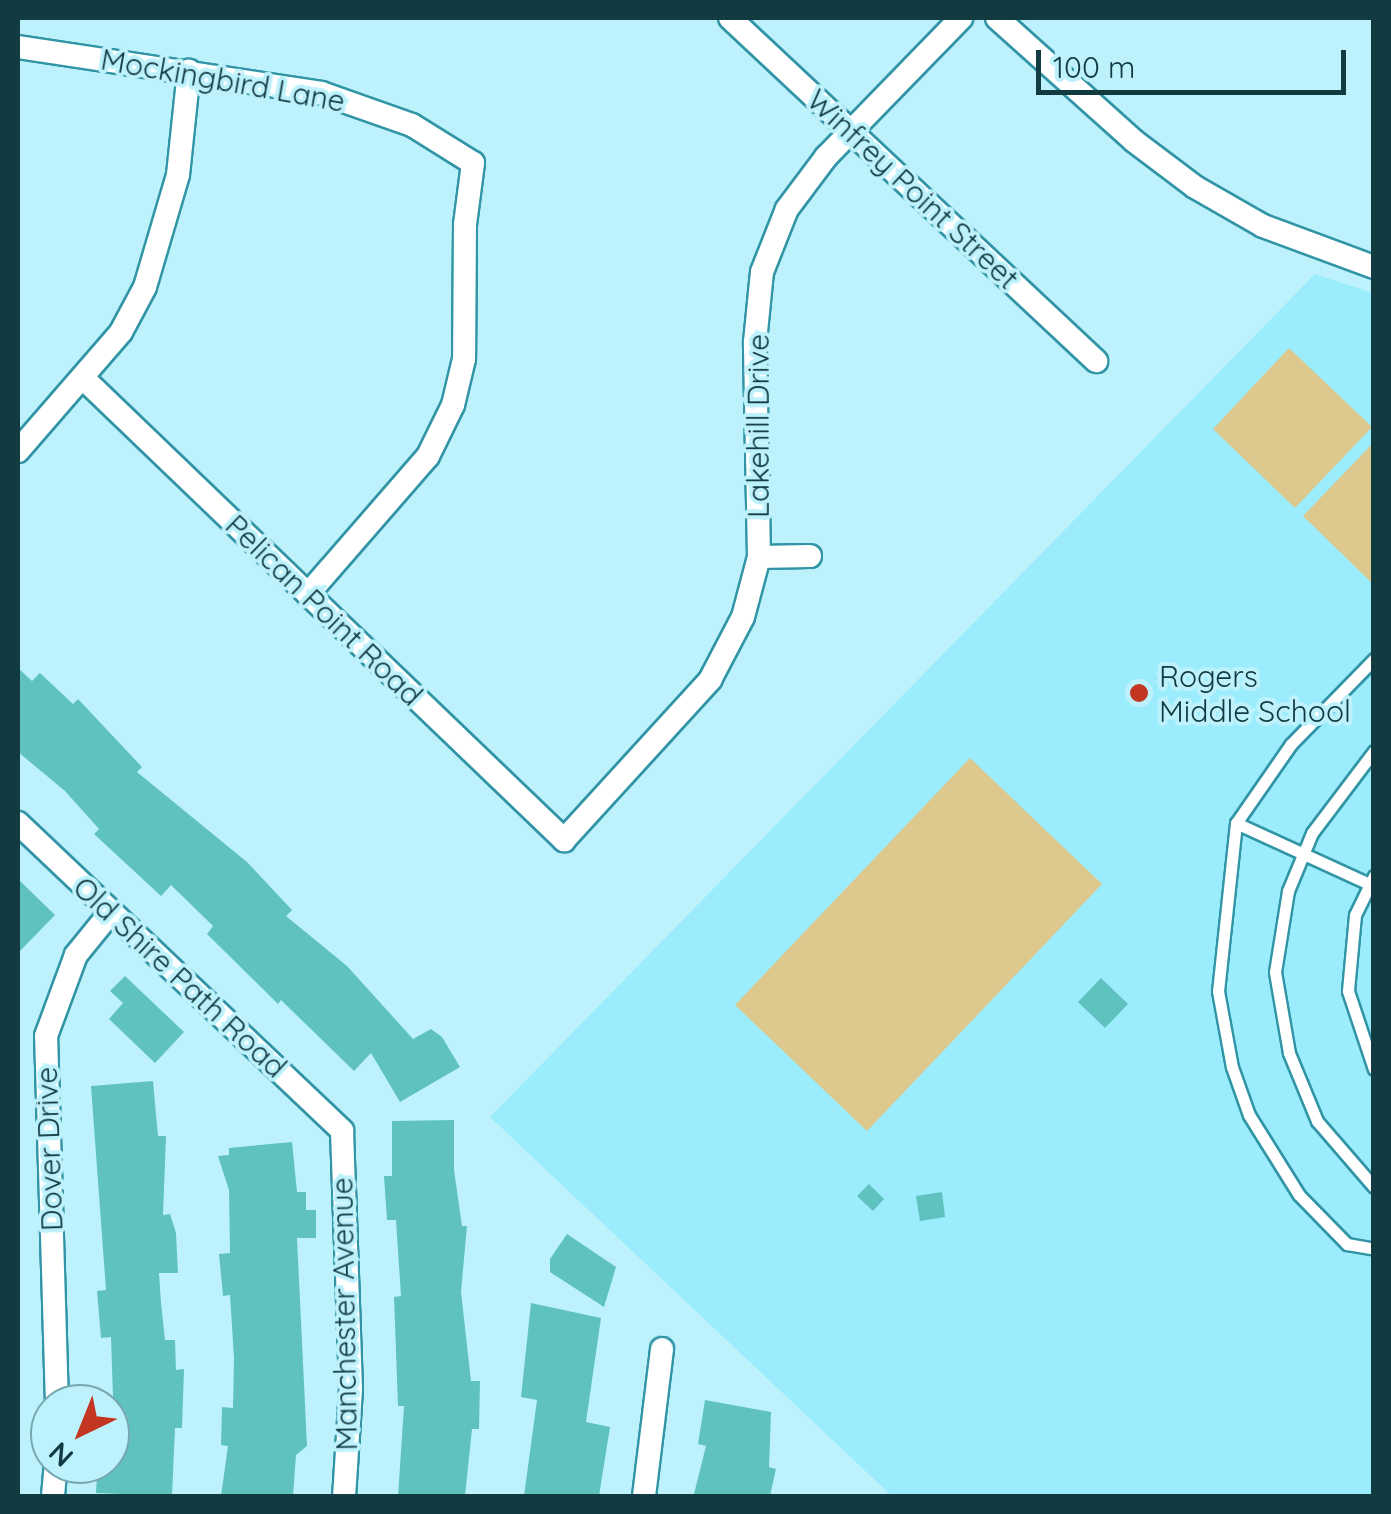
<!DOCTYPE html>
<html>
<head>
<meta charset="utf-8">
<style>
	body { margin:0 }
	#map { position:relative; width:1391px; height:1514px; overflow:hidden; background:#bdf2fc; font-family:Quicksand,sans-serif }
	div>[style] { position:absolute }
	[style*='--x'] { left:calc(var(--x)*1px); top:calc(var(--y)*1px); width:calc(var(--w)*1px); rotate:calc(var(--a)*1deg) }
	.built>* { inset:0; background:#9becfc }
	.green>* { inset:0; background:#ddc88d }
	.building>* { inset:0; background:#5fc2be }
	.roads { filter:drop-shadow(2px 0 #3195a6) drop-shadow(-2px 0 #3195a6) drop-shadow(0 2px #3195a6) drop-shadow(0 -2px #3195a6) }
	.service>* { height:11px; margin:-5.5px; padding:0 5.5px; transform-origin:5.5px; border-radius:5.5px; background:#fff }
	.minor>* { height:22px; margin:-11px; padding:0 11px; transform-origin:11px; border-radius:11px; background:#fff }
	.dots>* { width:28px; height:28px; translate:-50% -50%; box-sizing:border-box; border:5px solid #bdf2fc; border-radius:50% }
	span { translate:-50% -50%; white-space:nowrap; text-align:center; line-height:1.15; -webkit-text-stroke:8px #bdf2fc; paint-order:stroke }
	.street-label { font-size:30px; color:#113a41 }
	.poi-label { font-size:30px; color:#113a41 }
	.left { translate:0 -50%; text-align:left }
	.frame { position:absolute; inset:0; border:20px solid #113a41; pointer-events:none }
	.north { position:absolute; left:30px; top:1384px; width:100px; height:100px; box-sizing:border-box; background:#bdf2fc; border:2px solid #78a8b1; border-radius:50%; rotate:223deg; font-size:28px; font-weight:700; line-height:40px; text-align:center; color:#113a41 }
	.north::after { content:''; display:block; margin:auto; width:35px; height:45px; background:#c33722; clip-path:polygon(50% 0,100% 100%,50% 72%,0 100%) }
	.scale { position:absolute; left:1036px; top:50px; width:310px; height:45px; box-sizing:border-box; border:5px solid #113a41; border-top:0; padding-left:12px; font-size:30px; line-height:35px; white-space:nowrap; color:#113a41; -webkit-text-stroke:8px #bdf2fc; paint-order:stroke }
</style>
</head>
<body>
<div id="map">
	<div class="built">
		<div style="clip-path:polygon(1315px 274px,1373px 293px,1373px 1496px,892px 1496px,490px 1117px)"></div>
	</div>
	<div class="green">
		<div style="clip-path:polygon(1289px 348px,1372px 427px,1295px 508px,1213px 429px)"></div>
		<div style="clip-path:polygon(1373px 443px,1373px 584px,1303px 516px)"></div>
		<div style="clip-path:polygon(970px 758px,1102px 884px,867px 1131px,735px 1005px)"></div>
	</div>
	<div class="building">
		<div style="clip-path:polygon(18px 668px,32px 681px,40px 673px,73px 704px,78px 699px,142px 767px,137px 772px,247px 862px,292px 910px,286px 916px,347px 966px,413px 1039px,431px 1029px,442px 1037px,460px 1067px,400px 1102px,371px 1053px,354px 1071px,281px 1000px,278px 1004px,207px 934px,213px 926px,171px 885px,161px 896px,94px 834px,99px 829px,65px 791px,18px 752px)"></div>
		<div style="clip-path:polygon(18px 879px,55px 915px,18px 953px)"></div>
		<div style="clip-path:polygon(125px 976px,184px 1032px,155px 1063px,109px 1019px,123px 1003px,110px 991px)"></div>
		<div style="clip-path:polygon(1101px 978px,1128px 1004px,1105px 1028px,1078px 1002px)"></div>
		<div style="clip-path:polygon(153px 1081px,158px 1136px,166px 1136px,163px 1215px,170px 1214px,176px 1233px,178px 1273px,159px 1273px,161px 1303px,165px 1340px,175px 1340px,176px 1370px,184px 1369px,182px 1428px,175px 1428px,172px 1496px,96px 1493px,97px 1474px,110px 1464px,113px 1398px,111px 1337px,101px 1338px,97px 1291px,106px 1290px,91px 1086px)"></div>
		<div style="clip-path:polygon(454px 1120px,454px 1170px,462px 1226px,467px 1226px,461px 1292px,471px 1381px,480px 1381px,479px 1429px,472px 1429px,465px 1496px,398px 1496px,404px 1406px,398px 1406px,394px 1297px,401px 1296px,396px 1220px,387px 1220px,384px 1176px,392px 1176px,392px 1121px)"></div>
		<div style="clip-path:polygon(292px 1142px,297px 1192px,306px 1192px,306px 1210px,316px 1210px,316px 1238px,297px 1238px,307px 1446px,296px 1455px,293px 1496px,221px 1496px,228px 1446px,221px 1445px,222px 1407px,233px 1408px,234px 1358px,230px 1295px,223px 1296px,219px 1254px,230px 1253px,229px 1190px,218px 1156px,229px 1155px,229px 1148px)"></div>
		<div style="clip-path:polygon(869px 1184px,884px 1199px,873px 1211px,857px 1196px)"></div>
		<div style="clip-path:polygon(942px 1192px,945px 1217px,920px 1221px,916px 1196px)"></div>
		<div style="clip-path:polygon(567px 1234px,616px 1267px,604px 1307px,550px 1272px,550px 1259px)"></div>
		<div style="clip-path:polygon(531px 1303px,601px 1318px,586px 1422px,610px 1427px,599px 1496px,524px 1496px,537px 1400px,521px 1397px)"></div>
		<div style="clip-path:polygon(705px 1400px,771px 1412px,769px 1467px,776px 1469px,770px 1496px,694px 1494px,706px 1446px,698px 1444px)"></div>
	</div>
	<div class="roads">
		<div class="service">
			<div style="--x:1374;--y:659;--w:119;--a:134.3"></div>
			<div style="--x:1291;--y:744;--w:96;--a:124.8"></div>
			<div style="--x:1236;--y:823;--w:169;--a:96.1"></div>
			<div style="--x:1218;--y:991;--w:77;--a:79.6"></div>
			<div style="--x:1232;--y:1067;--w:51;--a:70.5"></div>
			<div style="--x:1249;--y:1115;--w:94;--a:58"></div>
			<div style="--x:1299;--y:1195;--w:69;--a:45.6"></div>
			<div style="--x:1347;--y:1244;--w:27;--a:10"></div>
			<div style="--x:1374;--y:751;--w:103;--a:127.1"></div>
			<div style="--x:1312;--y:833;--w:63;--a:112.5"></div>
			<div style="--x:1288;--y:891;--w:82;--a:99.1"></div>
			<div style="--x:1275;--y:972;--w:82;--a:80.2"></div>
			<div style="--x:1289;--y:1053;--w:74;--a:67.6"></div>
			<div style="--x:1317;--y:1121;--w:87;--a:49.2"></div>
			<div style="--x:1236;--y:823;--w:146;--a:24.6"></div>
			<div style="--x:1374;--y:876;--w:43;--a:116"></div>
			<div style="--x:1355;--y:915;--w:76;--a:95.3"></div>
			<div style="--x:1348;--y:991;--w:82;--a:71.6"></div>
		</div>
		<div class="minor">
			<div style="--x:730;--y:18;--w:502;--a:43.14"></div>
			<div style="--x:997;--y:18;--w:184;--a:41.9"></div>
			<div style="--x:1134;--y:141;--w:76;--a:37"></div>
			<div style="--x:1195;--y:187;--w:78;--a:29.8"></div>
			<div style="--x:1263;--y:226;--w:118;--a:20.3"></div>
			<div style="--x:18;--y:47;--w:306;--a:8.6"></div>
			<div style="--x:321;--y:93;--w:96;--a:19.4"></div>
			<div style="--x:412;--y:125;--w:72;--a:31.9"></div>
			<div style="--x:473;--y:163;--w:63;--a:97.4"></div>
			<div style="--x:465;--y:225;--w:134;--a:90.4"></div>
			<div style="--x:464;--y:359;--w:47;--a:103.4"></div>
			<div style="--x:453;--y:405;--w:57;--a:116.1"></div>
			<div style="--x:428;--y:456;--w:183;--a:131"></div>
			<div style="--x:84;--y:379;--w:666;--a:43.84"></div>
			<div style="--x:564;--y:840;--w:217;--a:-47.6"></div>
			<div style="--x:710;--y:680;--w:71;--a:-62.4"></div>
			<div style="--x:743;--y:617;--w:62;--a:-75.1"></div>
			<div style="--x:759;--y:557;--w:215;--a:-91.1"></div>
			<div style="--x:755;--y:342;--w:70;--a:-84.3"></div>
			<div style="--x:762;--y:272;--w:68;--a:-68.4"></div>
			<div style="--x:787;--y:209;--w:65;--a:-53.1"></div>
			<div style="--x:826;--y:157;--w:194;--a:-45.8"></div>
			<div style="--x:18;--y:451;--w:157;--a:-49.1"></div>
			<div style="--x:121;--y:332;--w:51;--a:-61.9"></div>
			<div style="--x:145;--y:287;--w:117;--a:-73.6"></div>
			<div style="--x:178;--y:175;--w:105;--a:-84"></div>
			<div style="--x:759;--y:557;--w:51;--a:-1.1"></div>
			<div style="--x:18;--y:823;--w:447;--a:43.5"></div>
			<div style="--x:342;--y:1131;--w:258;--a:88"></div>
			<div style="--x:351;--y:1389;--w:107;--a:93.7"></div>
			<div style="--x:57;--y:1404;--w:368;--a:-91.7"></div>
			<div style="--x:46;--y:1036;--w:86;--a:-69.7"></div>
			<div style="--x:76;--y:955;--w:55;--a:-50.9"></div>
			<div style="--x:53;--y:1496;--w:32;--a:-85"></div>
			<div style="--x:644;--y:1496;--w:148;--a:-83"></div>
		</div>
	</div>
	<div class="dots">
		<div style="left:1139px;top:693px;background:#c33722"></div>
	</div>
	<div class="street-label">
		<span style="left:223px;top:80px;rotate:10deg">Mockingbird Lane</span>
		<span style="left:913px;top:189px;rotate:43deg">Winfrey Point Street</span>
		<span style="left:758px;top:426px;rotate:-90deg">Lakehill Drive</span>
		<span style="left:324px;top:610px;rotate:44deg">Pelican Point Road</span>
		<span style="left:180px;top:977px;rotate:43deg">Old Shire Path Road</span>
		<span style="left:49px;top:1149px;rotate:-92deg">Dover Drive</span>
		<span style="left:344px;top:1314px;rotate:-91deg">Manchester Avenue</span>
	</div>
	<div class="poi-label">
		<span class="left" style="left:1159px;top:693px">Rogers<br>Middle School</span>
	</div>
	<div class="frame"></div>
	<div class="north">N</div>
	<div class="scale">100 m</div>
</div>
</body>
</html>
